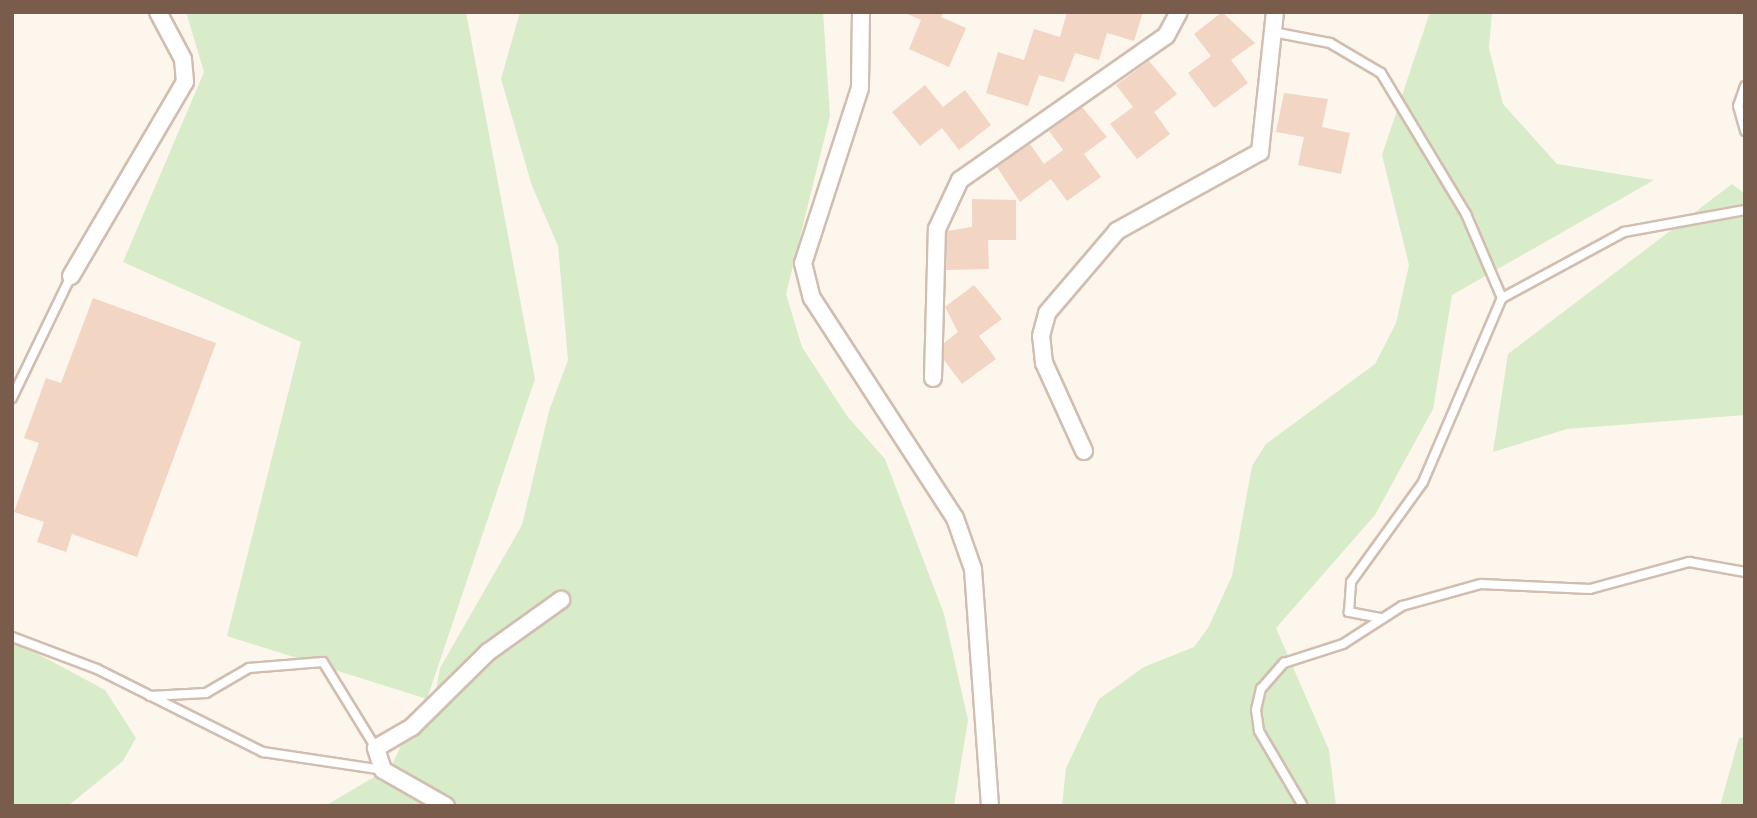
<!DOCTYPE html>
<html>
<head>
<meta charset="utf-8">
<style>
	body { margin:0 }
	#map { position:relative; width:1757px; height:818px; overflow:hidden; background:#fdf6ec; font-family:"Alegreya Sans",sans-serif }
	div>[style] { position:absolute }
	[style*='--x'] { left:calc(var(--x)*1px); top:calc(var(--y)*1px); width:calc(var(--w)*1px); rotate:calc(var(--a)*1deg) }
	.green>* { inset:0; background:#d8ecc9 }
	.building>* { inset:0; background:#f3d5c3 }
	.roads { filter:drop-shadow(2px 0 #d1beb0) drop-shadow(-2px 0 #d1beb0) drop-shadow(0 2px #d1beb0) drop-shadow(0 -2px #d1beb0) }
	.lane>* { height:8px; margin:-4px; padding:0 4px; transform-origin:4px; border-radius:4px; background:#fff }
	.street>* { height:16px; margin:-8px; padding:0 8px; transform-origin:8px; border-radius:8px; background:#fff }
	span { translate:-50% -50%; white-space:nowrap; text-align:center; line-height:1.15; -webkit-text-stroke:5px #fffaf3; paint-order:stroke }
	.frame { position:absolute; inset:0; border:14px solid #7a5c4d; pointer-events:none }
</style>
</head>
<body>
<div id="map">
	<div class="green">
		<div style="clip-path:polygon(186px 12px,466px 12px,535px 379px,427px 699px,227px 636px,301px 342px,123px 262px,204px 72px)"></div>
		<div style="clip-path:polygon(520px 12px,823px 12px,830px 116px,786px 294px,802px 347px,847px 416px,885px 459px,944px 614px,968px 720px,954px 806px,325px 806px,391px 767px,414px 718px,435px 695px,440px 668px,522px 525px,549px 411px,568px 360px,558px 246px,532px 186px,501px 79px)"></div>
		<div style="clip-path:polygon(1430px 12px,1492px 12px,1489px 48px,1503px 104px,1557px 164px,1654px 180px,1452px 295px,1433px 409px,1375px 515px,1276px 628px,1329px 750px,1336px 806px,1062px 806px,1066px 768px,1099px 699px,1144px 667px,1194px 647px,1208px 628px,1232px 576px,1252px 466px,1266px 444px,1375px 364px,1396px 323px,1409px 265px,1382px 155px)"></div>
		<div style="clip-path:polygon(1732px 184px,1745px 194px,1745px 415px,1567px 429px,1493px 452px,1508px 354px)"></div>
		<div style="clip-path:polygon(12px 640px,105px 690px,136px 738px,123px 761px,68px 806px,12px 806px)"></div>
		<div style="clip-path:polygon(1745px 737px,1745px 806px,1720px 806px,1739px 738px)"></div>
	</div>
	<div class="building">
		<div style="clip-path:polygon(903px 12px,943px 12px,941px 17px,966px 28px,949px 67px,909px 49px,921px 20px)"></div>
		<div style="clip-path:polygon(1067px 12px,1143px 12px,1134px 41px,1107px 33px,1099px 60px,1075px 53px,1064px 82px,1039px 75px,1028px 106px,986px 93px,998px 52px,1024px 60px,1034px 29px,1060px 37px)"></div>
		<div style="clip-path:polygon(1222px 12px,1255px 43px,1231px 60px,1248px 83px,1214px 108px,1188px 73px,1211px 56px,1194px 34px)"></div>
		<div style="clip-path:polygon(1149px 61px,1177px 94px,1154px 112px,1170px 134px,1137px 159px,1110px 124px,1133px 107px,1116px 85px)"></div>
		<div style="clip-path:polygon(925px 85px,943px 107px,965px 90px,991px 125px,959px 150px,942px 128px,920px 146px,892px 112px)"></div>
		<div style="clip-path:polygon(1284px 93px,1328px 99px,1322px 127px,1350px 133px,1341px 174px,1298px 165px,1304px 137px,1276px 132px)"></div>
		<div style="clip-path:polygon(1082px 107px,1107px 137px,1084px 154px,1101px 177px,1067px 201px,1051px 179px,1020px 202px,997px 167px,1030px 144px,1044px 164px,1063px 150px,1049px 131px)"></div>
		<div style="clip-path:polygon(972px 199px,1016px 200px,1016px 240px,988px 240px,989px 269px,946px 270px,947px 231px,972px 227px)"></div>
		<div style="clip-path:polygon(974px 285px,1002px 319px,979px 336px,996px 359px,962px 384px,944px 360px,944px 343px,958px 332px,945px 307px)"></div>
		<div style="clip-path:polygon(93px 298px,216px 343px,137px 557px,72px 534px,66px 552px,37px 542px,44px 522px,14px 512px,39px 443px,24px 438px,46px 378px,61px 383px)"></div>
	</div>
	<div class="roads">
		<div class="lane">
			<div style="--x:1273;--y:32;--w:58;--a:10.9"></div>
			<div style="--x:1330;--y:43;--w:59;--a:30.5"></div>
			<div style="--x:1381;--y:73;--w:165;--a:58.9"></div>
			<div style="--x:1466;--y:214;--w:91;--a:66.8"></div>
			<div style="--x:1745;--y:86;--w:21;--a:109"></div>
			<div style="--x:1738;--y:106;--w:26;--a:74"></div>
			<div style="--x:12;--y:398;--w:136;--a:-64.2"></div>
			<div style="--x:1380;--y:618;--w:32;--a:-169"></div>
			<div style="--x:1349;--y:612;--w:30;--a:-86"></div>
			<div style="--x:1351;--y:582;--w:123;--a:-54.2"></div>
			<div style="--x:1423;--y:482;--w:200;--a:-66.8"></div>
			<div style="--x:1502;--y:298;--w:139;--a:-28.4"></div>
			<div style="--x:1624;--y:232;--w:123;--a:-10.3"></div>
			<div style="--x:12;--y:637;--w:91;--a:20.6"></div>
			<div style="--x:97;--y:669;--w:186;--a:26.6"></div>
			<div style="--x:263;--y:752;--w:121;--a:8.5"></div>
			<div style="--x:150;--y:696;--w:56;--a:-3.1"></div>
			<div style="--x:206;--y:693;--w:50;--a:-30.2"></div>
			<div style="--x:249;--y:668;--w:74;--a:-4.6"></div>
			<div style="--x:323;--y:662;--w:101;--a:58.4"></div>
			<div style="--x:1303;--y:806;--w:87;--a:-120.4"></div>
			<div style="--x:1259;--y:731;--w:21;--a:-98"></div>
			<div style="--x:1256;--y:710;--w:22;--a:-77"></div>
			<div style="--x:1261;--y:689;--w:35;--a:-49"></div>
			<div style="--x:1284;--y:663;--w:62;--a:-17.9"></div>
			<div style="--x:1343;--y:644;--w:70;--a:-32.8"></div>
			<div style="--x:1402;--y:606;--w:82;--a:-15.6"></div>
			<div style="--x:1481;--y:584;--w:109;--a:2.6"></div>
			<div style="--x:1590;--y:589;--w:103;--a:-15.3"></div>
			<div style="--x:1689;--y:562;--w:57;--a:10.1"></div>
		</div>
		<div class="street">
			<div style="--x:861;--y:12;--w:76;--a:90.8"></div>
			<div style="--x:860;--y:88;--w:184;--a:108"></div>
			<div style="--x:803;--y:263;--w:36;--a:76"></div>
			<div style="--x:812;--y:298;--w:262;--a:57"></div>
			<div style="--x:955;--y:518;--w:54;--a:70.6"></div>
			<div style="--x:973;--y:569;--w:238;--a:85.9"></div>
			<div style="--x:71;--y:276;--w:225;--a:-59.6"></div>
			<div style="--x:185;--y:82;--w:23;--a:-95"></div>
			<div style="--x:183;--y:59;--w:53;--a:-118"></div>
			<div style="--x:933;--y:378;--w:149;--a:-88.5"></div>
			<div style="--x:937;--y:229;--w:54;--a:-64.9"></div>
			<div style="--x:960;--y:180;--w:251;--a:-35"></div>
			<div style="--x:1166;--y:36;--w:27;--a:-62"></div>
			<div style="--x:1084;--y:451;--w:97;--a:-114.4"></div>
			<div style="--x:1044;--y:363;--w:27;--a:-96"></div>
			<div style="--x:1041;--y:336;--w:24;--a:-75"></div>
			<div style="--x:1047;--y:313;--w:108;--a:-49.5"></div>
			<div style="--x:1117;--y:231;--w:163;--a:-28.9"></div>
			<div style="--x:1260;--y:152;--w:141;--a:-83.9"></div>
			<div style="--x:446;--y:806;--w:73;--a:-150.3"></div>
			<div style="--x:383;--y:770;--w:23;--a:-108"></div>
			<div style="--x:376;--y:748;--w:42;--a:-30.3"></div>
			<div style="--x:412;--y:727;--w:107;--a:-44.6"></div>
			<div style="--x:488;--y:652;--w:90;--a:-35.5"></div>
		</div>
	</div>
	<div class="frame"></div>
</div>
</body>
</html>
